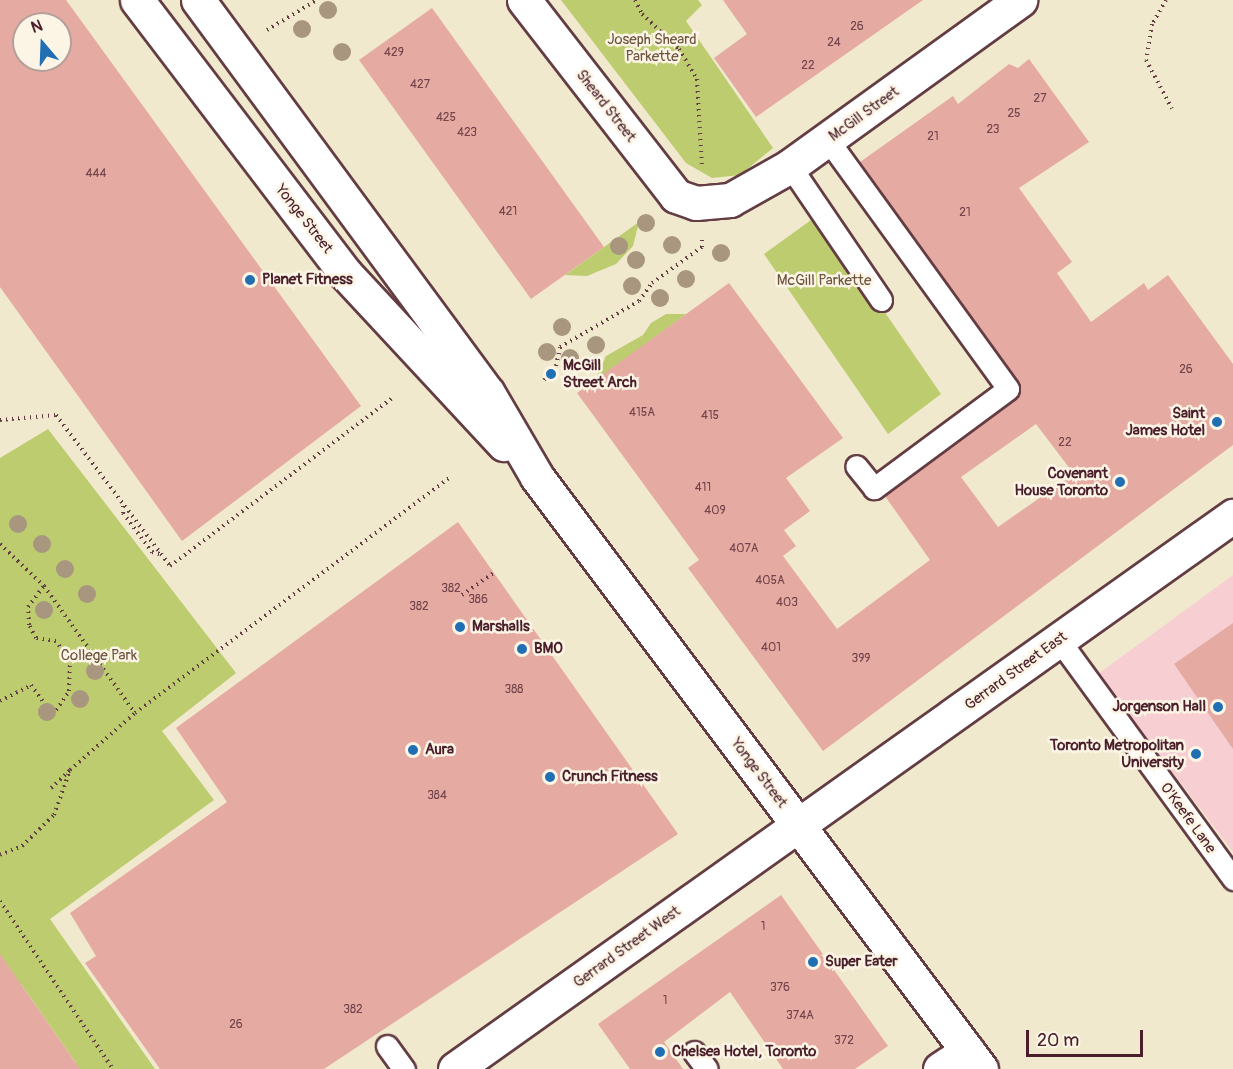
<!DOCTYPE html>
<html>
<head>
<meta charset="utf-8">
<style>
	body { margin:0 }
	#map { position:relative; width:1233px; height:1069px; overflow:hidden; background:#f1e9cd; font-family:Pangolin,sans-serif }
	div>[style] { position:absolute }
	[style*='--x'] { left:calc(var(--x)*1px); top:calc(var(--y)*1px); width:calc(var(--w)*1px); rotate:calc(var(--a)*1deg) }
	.built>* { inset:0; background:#f7cfd3 }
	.green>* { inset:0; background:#bccc6f }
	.building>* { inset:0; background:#e5aaa2 }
	.path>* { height:4px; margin-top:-2px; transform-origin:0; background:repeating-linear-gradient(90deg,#633d43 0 1.5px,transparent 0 6px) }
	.roads { filter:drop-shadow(2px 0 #633d43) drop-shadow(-2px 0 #633d43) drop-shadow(0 2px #633d43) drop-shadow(0 -2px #633d43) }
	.lane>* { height:21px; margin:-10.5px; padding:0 10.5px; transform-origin:10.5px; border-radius:10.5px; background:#fff }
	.street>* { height:33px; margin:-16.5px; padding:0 16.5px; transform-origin:16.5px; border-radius:16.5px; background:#fff }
	.secondary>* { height:33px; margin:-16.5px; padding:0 16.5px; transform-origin:16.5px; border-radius:16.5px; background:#fff }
	.primary>* { height:33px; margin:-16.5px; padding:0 16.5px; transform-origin:16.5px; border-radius:16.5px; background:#fff }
	.trees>* { width:18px; height:18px; margin:-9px; border-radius:50%; background:#a8967f }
	.dots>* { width:16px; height:16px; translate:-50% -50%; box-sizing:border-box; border:3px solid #fcf5e5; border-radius:50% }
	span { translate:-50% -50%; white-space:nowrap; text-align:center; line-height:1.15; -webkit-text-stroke:5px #fcf5e5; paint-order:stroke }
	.number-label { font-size:12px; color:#714249 }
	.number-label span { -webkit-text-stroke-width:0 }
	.park-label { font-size:15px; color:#6c533f }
	.street-label { font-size:15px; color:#4a1f2b }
	.poi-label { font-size:15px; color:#4a1f2b; font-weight:700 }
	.left { translate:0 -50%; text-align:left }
	.right { translate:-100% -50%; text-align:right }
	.north { position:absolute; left:12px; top:12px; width:60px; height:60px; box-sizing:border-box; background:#fcf5e5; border:2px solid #b59f9b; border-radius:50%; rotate:341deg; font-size:16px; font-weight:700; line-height:24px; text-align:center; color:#4a1f2b }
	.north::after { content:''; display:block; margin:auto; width:21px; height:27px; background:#1f6fb2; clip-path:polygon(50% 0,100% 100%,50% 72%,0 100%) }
	.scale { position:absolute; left:1026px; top:1030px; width:117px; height:27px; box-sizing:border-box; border:3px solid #4a1f2b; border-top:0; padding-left:8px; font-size:18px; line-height:21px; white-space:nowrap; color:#4a1f2b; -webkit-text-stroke:4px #fcf5e5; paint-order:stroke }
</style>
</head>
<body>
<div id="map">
	<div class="built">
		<div style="clip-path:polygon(1233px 575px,1233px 852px,1098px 674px)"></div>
	</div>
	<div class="green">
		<div style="clip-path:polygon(561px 0,698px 0,702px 5px,686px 21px,773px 148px,740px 175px,712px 178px,686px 163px)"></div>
		<div style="clip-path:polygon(818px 215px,941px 394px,888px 434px,764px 254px)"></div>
		<div style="clip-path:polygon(639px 222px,633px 246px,616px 264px,587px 276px,565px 275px)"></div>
		<div style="clip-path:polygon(666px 314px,686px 314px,594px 382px,606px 356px,643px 335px,651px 323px)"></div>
		<div style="clip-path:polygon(48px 429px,236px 673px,162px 731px,214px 800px,50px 919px,155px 1069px,75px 1069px,76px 1063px,21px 984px,0 981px,0 458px)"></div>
	</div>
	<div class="building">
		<div style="clip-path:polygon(evenodd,0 0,66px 0,361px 406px,182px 541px,0 287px,0 0,24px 24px,60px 24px,60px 60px,24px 60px,24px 24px)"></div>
		<div style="clip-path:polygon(723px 0,923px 0,756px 117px,714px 58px,747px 34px)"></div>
		<div style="clip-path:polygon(432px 8px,604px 247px,531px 299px,359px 60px)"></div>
		<div style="clip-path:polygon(evenodd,1029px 59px,1089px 142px,1019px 188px,1072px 262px,1057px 273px,1091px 322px,1144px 283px,1148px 290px,1168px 275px,1233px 364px,1233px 445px,823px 751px,688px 568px,699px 560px,577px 393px,729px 283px,843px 438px,786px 478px,810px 511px,784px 530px,796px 546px,783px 556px,837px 629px,930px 560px,885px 496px,1016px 399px,1021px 388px,860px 162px,953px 96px,958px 104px,1009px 64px,1018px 68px,1029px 59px,1036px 424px,1074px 474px,998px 527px,961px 477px,1036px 424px)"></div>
		<div style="clip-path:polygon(458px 522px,678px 834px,324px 1069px,160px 1069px,85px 963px,96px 956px,70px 913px,227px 802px,176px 728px)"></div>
		<div style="clip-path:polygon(1233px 623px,1233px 749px,1174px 664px)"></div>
		<div style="clip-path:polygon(781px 895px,888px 1046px,855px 1069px,783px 1069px,730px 992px,664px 1042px,683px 1069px,630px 1069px,598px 1024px)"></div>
		<div style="clip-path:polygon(0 954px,80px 1069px,0 1069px)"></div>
	</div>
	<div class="path">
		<div style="--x:635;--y:0;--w:16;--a:63"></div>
		<div style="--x:642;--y:14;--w:51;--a:43.4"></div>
		<div style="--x:679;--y:49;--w:35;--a:59"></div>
		<div style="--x:697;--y:79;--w:86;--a:86.7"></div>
		<div style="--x:1166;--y:0;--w:28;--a:120"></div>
		<div style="--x:1152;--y:24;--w:36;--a:99"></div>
		<div style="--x:1146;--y:60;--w:55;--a:62"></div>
		<div style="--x:267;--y:30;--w:58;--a:-31"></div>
		<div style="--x:544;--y:380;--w:18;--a:-49"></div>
		<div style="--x:556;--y:366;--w:19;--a:-78"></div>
		<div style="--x:560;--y:347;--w:91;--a:-30.2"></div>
		<div style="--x:639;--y:301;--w:22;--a:-54"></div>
		<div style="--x:652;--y:283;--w:62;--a:-35.8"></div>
		<div style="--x:702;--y:247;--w:9;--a:-90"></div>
		<div style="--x:0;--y:420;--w:56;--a:-5.1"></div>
		<div style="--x:56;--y:415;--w:189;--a:52.9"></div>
		<div style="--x:170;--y:566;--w:278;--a:-37.1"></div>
		<div style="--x:123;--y:506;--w:7;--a:90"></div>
		<div style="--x:123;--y:513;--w:49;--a:53.4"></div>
		<div style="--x:152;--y:552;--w:8;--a:14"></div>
		<div style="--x:0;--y:544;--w:61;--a:43.7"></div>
		<div style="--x:44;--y:586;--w:156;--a:54.4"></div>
		<div style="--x:462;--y:595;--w:39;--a:-35"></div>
		<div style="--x:0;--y:701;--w:35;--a:-27"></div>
		<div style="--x:31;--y:685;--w:37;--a:54"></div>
		<div style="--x:53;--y:715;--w:29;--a:-56"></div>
		<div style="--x:69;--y:691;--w:30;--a:-88"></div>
		<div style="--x:70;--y:661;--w:24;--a:-125"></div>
		<div style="--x:56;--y:641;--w:20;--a:-171"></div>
		<div style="--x:36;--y:638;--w:15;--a:-118"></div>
		<div style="--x:29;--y:625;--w:18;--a:-93"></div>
		<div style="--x:28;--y:607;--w:26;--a:-53"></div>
		<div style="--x:51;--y:788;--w:26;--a:-43"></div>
		<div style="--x:0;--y:855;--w:24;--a:-22"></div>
		<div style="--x:22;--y:846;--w:45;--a:-44.1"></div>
		<div style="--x:54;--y:815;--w:48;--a:-70.4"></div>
		<div style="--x:70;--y:770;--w:86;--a:-41.2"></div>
		<div style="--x:135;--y:713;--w:394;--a:-36.8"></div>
		<div style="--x:0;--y:901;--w:202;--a:56.1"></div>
	</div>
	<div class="roads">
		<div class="lane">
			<div style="--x:828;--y:140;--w:307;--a:54.1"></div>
			<div style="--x:1008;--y:389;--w:167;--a:143.5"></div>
			<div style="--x:874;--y:488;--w:28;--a:-129"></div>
			<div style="--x:790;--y:166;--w:162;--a:55.8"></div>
			<div style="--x:1059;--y:640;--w:296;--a:53.9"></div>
			<div style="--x:387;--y:1046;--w:29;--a:54"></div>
			<div style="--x:694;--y:1052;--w:21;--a:53"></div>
		</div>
		<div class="street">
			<div style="--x:524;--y:0;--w:248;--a:52.2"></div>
			<div style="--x:676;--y:196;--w:21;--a:19"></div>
			<div style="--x:696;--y:203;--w:34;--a:-5"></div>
			<div style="--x:730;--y:200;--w:69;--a:-29.5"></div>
			<div style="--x:790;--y:166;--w:284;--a:-35.8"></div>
			<div style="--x:940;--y:1069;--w:33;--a:-33"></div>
		</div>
		<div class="secondary">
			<div style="--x:455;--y:1069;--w:955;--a:-35.41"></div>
		</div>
		<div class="primary">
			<div style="--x:137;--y:0;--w:342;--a:52.7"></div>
			<div style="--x:344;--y:272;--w:235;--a:47.1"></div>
			<div style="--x:198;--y:0;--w:488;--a:53.6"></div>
			<div style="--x:488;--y:393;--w:97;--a:59.7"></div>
			<div style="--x:537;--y:477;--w:740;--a:53.13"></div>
		</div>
	</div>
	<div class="trees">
		<div style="left:328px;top:10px"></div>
		<div style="left:302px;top:29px"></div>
		<div style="left:342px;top:52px"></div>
		<div style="left:646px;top:223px"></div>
		<div style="left:672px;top:245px"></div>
		<div style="left:619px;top:246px"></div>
		<div style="left:721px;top:253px"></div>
		<div style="left:636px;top:260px"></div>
		<div style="left:686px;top:279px"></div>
		<div style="left:632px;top:286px"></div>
		<div style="left:660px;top:298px"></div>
		<div style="left:562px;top:327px"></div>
		<div style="left:596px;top:345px"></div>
		<div style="left:547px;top:352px"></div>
		<div style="left:570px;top:358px"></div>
		<div style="left:18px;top:524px"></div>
		<div style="left:42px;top:544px"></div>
		<div style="left:65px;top:569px"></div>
		<div style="left:87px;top:594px"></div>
		<div style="left:44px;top:610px"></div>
		<div style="left:95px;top:671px"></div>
		<div style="left:80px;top:699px"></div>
		<div style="left:47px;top:712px"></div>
	</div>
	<div class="dots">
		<div style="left:250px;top:280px;background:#1f6fb2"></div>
		<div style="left:551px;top:374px;background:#1f6fb2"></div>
		<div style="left:1217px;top:422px;background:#1f6fb2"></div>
		<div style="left:1120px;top:482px;background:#1f6fb2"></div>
		<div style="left:460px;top:627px;background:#1f6fb2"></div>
		<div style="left:522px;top:649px;background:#1f6fb2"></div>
		<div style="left:1218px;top:707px;background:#1f6fb2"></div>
		<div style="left:413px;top:750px;background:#1f6fb2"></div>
		<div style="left:1196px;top:754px;background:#1f6fb2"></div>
		<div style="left:550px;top:777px;background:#1f6fb2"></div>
		<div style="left:813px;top:962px;background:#1f6fb2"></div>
		<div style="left:660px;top:1052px;background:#1f6fb2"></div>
	</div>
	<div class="number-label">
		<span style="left:857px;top:27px">26</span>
		<span style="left:834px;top:43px">24</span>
		<span style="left:394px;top:53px">429</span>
		<span style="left:808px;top:66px">22</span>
		<span style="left:420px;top:85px">427</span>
		<span style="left:1040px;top:99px">27</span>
		<span style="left:1014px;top:114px">25</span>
		<span style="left:446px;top:118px">425</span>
		<span style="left:993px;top:130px">23</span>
		<span style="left:467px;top:133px">423</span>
		<span style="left:933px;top:137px">21</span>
		<span style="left:96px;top:174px">444</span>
		<span style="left:508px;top:212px">421</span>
		<span style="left:965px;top:213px">21</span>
		<span style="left:1186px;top:370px">26</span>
		<span style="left:642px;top:413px">415A</span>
		<span style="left:710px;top:416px">415</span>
		<span style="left:1065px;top:443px">22</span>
		<span style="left:703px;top:488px">411</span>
		<span style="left:715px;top:511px">409</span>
		<span style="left:744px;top:549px">407A</span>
		<span style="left:770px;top:581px">405A</span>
		<span style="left:451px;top:589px">382</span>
		<span style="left:478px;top:600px">386</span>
		<span style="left:787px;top:603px">403</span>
		<span style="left:419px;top:607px">382</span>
		<span style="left:771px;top:648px">401</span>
		<span style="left:861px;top:659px">399</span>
		<span style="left:514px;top:690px">388</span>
		<span style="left:437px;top:796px">384</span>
		<span style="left:763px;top:927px">1</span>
		<span style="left:780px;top:988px">376</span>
		<span style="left:665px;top:1001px">1</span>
		<span style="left:353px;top:1010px">382</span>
		<span style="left:800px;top:1016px">374A</span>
		<span style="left:236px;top:1025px">26</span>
		<span style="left:844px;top:1041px">372</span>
	</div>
	<div class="park-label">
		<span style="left:652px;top:48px">Joseph Sheard<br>Parkette</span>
		<span style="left:824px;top:281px">McGill Parkette</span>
		<span style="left:99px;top:656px">College Park</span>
	</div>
	<div class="street-label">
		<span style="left:606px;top:106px;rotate:52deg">Sheard Street</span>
		<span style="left:864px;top:114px;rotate:-36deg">McGill Street</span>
		<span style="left:304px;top:219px;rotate:52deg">Yonge Street</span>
		<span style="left:1016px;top:671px;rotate:-36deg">Gerrard Street East</span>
		<span style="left:759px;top:773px;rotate:53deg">Yonge Street</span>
		<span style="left:1188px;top:818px;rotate:54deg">O'Keefe Lane</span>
		<span style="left:627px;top:947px;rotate:-36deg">Gerrard Street West</span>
	</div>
	<div class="poi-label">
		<span class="left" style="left:262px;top:280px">Planet Fitness</span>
		<span class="left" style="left:563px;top:374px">McGill<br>Street Arch</span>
		<span class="right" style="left:1205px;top:422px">Saint<br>James Hotel</span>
		<span class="right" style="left:1108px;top:482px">Covenant<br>House Toronto</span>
		<span class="left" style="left:472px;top:627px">Marshalls</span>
		<span class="left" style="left:534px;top:649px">BMO</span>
		<span class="right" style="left:1206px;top:707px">Jorgenson Hall</span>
		<span class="right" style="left:1184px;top:754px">Toronto Metropolitan<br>University</span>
		<span class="left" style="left:425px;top:750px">Aura</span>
		<span class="left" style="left:562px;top:777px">Crunch Fitness</span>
		<span class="left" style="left:825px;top:962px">Super Eater</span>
		<span class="left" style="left:672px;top:1052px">Chelsea Hotel, Toronto</span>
	</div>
	<div class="north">N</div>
	<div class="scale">20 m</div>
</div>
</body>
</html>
